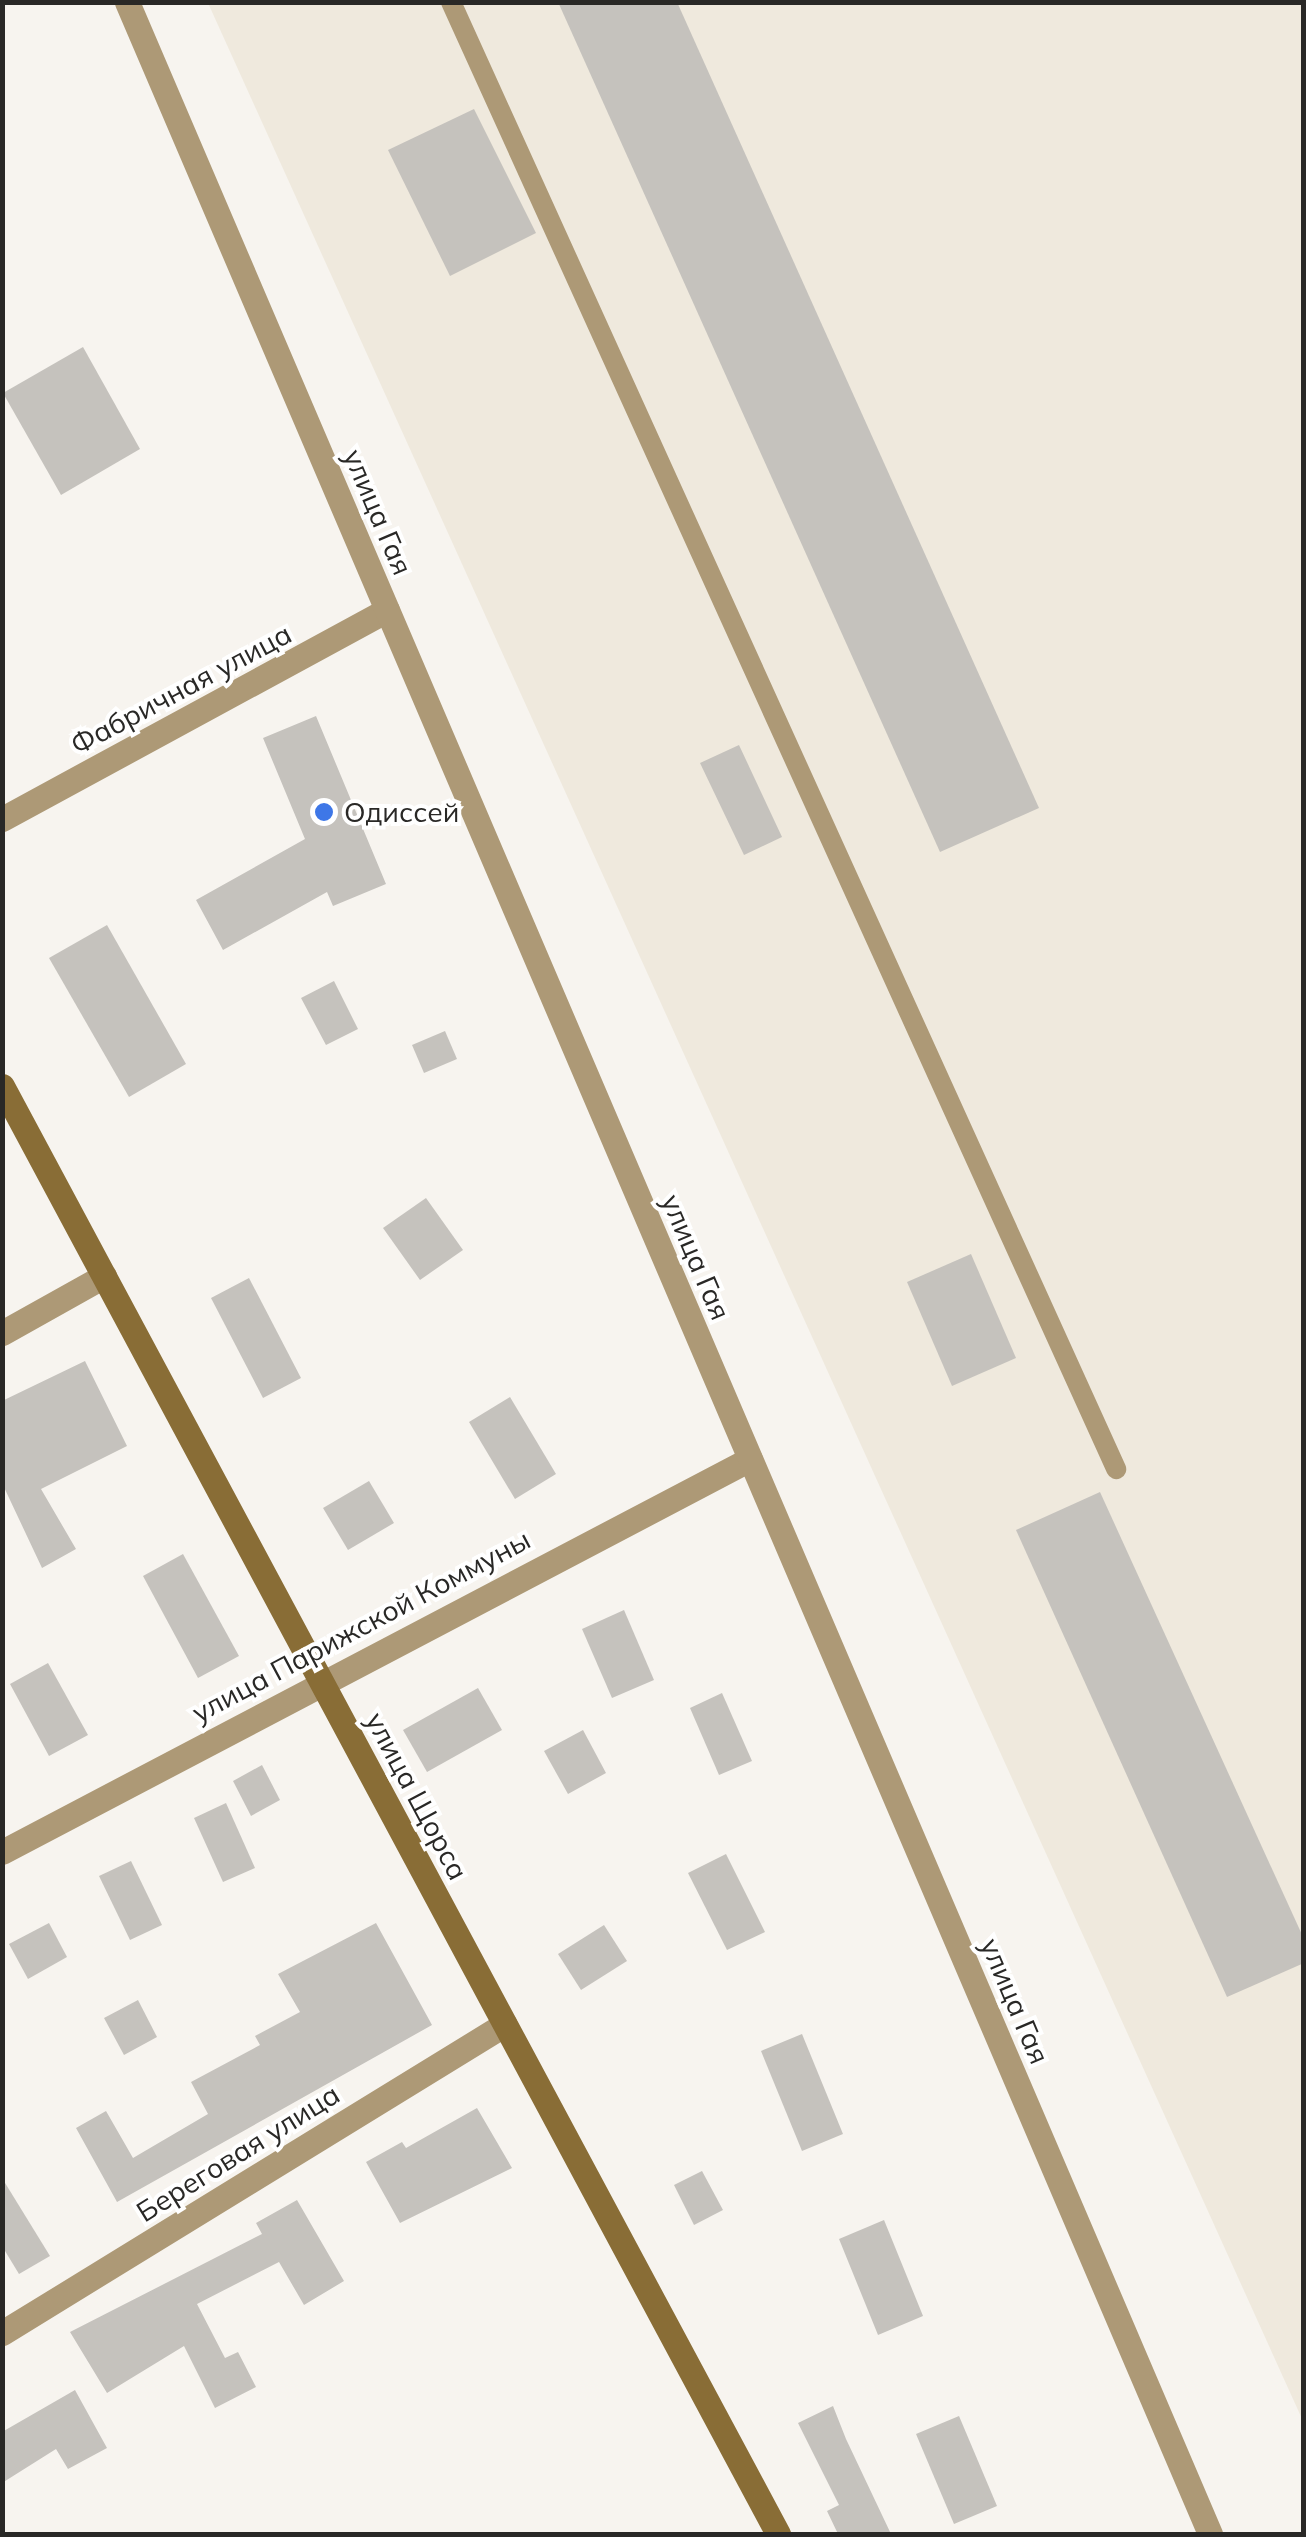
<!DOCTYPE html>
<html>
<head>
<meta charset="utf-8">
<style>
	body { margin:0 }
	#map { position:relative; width:1306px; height:2537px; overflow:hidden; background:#f7f4ef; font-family:Mulish,sans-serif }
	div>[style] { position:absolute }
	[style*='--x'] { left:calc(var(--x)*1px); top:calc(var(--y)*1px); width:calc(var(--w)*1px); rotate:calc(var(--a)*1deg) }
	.built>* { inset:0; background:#efe9dd }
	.building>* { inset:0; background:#c5c2bd }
	.service>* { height:20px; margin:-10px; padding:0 10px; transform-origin:10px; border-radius:10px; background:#ad9976 }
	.minor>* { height:25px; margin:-12.5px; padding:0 12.5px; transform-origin:12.5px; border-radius:12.5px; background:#ad9976 }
	.tertiary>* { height:25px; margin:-12.5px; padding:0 12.5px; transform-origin:12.5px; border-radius:12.5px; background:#ad9976 }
	.secondary>* { height:25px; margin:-12.5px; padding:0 12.5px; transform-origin:12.5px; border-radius:12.5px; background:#896d36 }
	.dots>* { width:28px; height:28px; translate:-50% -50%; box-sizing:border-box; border:5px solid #fff; border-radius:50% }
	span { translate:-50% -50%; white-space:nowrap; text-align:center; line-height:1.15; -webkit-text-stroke:8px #fff; paint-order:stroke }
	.street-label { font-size:28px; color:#292826 }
	.poi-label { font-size:28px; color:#292826 }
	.left { translate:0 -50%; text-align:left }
	.frame { position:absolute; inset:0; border:5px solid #292826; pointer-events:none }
</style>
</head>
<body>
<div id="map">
	<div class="built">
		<div style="clip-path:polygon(208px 3px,1303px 3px,1303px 2421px)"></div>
	</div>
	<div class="building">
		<div style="clip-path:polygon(558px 2px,677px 2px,1039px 808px,940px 852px)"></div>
		<div style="clip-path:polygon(474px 109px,536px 233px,450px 276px,388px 150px)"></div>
		<div style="clip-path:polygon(83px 347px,140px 449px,61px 495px,3px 393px)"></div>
		<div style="clip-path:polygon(316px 716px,386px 884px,333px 906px,327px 892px,223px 950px,196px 900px,305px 839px,263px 738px)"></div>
		<div style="clip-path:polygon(739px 745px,782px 837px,744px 855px,700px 763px)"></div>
		<div style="clip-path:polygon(107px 925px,186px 1064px,129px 1097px,49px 958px)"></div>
		<div style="clip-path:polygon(334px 981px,358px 1029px,326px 1045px,301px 998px)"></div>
		<div style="clip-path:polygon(445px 1031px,457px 1059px,424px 1073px,412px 1045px)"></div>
		<div style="clip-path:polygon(426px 1198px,463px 1250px,420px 1280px,383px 1228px)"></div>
		<div style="clip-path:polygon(971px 1254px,1016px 1358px,952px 1386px,907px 1282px)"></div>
		<div style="clip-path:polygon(249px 1278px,301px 1378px,263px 1398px,211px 1298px)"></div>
		<div style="clip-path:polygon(85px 1361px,127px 1446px,41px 1489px,76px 1549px,42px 1568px,2px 1483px,2px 1401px)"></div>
		<div style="clip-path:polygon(510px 1397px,556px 1474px,515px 1499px,469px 1422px)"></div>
		<div style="clip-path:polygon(369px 1481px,394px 1523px,348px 1550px,323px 1508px)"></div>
		<div style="clip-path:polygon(1100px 1492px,1304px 1939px,1304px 1963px,1227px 1997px,1016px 1530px)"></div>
		<div style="clip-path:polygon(183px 1554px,239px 1656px,198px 1678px,143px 1576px)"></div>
		<div style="clip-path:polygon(624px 1610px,654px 1680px,612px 1698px,582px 1629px)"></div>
		<div style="clip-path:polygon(48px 1663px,88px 1735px,49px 1756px,10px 1684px)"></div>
		<div style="clip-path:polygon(478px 1688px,502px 1730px,427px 1772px,403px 1730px)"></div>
		<div style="clip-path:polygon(722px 1693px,752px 1761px,719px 1775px,690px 1708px)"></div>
		<div style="clip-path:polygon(583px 1730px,606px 1773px,568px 1794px,544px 1751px)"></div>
		<div style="clip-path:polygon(262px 1765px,280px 1800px,251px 1816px,233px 1781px)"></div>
		<div style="clip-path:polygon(226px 1803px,255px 1868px,223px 1882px,194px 1818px)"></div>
		<div style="clip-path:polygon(726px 1854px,765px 1932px,727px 1950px,688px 1873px)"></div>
		<div style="clip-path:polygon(131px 1861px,162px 1925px,130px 1940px,99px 1876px)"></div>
		<div style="clip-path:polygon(49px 1923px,67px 1957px,28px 1979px,9px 1944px)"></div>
		<div style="clip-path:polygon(376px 1923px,432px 2025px,117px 2202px,76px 2128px,106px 2111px,133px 2158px,208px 2114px,191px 2082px,260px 2045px,255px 2036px,300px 2012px,278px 1974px)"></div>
		<div style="clip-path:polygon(604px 1925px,627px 1961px,581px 1990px,558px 1954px)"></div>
		<div style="clip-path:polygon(138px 2000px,157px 2037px,124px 2055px,104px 2018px)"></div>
		<div style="clip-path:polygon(802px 2034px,843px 2134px,802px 2151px,761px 2051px)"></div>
		<div style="clip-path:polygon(477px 2108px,512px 2168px,400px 2223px,366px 2162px,402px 2142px,406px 2148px)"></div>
		<div style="clip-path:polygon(702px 2171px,723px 2210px,694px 2225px,674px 2185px)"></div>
		<div style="clip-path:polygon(2px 2178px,50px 2256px,19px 2274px,2px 2246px)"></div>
		<div style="clip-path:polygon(297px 2200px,344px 2281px,304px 2305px,279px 2262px,197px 2304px,225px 2358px,238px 2352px,256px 2387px,215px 2408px,184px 2346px,107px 2393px,70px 2332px,262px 2234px,256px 2223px)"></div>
		<div style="clip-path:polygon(884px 2220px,923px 2316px,878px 2335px,839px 2239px)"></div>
		<div style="clip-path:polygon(75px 2390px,107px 2448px,68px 2469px,56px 2449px,2px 2483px,2px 2432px)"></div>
		<div style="clip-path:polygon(833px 2406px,846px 2439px,891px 2534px,838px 2534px,827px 2511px,839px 2505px,798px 2423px)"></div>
		<div style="clip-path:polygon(959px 2416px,997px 2506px,954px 2524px,916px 2434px)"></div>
	</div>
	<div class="service">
		<div style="--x:451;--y:2;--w:1611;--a:65.61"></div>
	</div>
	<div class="minor">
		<div style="--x:2;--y:819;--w:438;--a:-28.5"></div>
		<div style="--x:2;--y:1333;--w:117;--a:-29.2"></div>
		<div style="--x:2;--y:1852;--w:845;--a:-27.72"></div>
		<div style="--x:2;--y:2333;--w:590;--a:-31.56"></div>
	</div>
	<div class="tertiary">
		<div style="--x:127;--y:2;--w:2754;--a:66.84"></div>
	</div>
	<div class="secondary">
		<div style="--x:2;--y:1086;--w:1643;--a:61.81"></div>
	</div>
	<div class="dots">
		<div style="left:324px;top:812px;background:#3e77e7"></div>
	</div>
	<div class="street-label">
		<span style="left:378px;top:512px;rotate:67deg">улица Гая</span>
		<span style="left:181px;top:689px;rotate:-28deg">Фабричная улица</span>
		<span style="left:696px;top:1257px;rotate:67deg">улица Гая</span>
		<span style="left:361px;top:1626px;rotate:-28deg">улица Парижской Коммуны</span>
		<span style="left:417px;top:1796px;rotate:62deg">улица Щорса</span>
		<span style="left:1015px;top:2001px;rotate:67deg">улица Гая</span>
		<span style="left:238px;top:2153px;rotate:-32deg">Береговая улица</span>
	</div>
	<div class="poi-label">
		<span class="left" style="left:344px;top:812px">Одиссей</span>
	</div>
	<div class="frame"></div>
</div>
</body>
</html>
